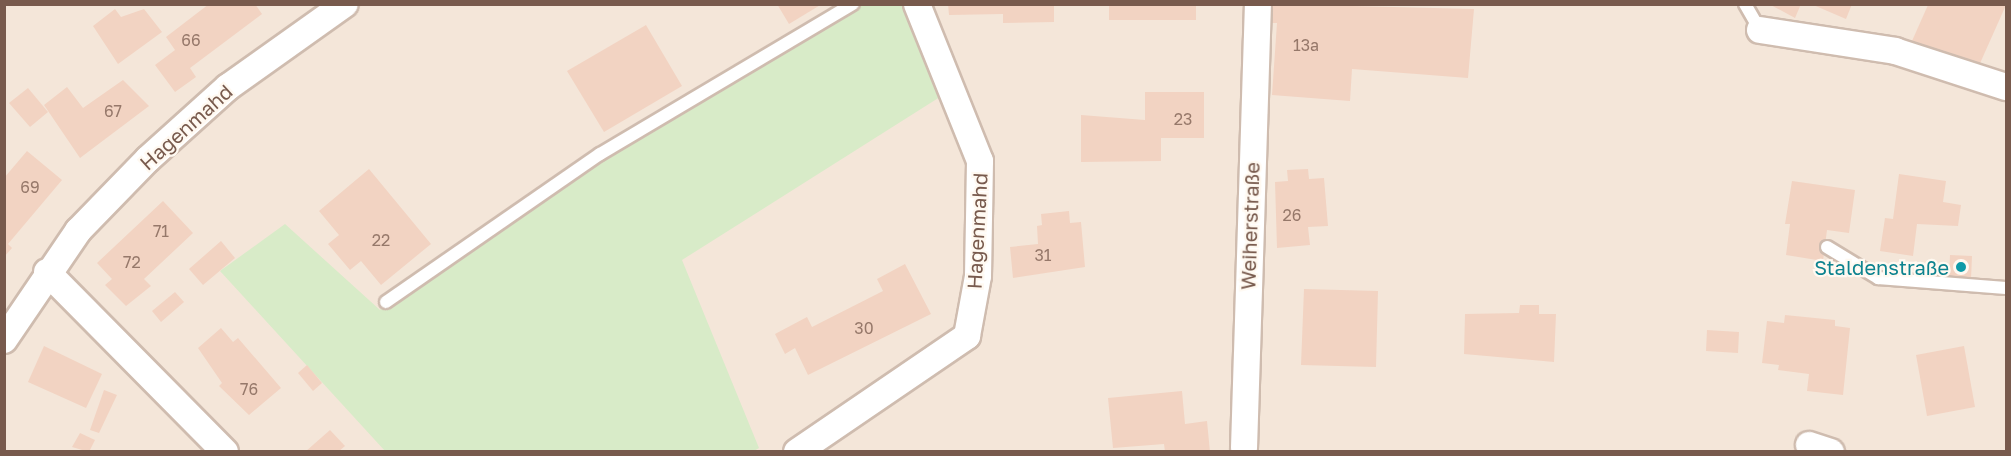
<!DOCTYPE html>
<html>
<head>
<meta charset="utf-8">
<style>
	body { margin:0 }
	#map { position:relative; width:2011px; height:456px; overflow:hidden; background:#fcf4ea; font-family:"Golos Text",sans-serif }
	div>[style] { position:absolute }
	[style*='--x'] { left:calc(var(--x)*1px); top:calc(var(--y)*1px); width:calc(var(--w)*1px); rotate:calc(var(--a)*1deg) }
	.residential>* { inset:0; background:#f4e6d9 }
	.green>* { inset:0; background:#d8ebc8 }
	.building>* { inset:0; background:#f2d3c2 }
	.roads { filter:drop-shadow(2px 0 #cfbcaf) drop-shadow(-2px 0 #cfbcaf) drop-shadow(0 2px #cfbcaf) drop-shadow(0 -2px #cfbcaf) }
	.lane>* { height:12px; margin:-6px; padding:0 6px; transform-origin:6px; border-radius:6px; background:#fff }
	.street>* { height:26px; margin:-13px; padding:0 13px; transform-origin:13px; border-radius:13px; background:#fff }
	.dots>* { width:16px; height:16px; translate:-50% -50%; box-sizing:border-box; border:3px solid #fff9f1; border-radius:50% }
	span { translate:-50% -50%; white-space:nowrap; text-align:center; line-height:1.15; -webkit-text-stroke:4.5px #fff9f1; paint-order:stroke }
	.number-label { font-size:16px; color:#96786a }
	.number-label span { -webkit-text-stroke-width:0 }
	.street-label { font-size:20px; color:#785a4d }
	.culture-label { font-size:20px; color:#0d838f }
	.right { translate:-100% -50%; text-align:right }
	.frame { position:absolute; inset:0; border:6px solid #785a4d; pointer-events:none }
</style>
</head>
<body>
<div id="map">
	<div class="residential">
		<div style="clip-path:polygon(5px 5px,2006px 5px,2006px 451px,5px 451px)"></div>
	</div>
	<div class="green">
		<div style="clip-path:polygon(853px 5px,917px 5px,951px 90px,682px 260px,759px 448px,754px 451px,385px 451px,220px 271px,285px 224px,380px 310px,600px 154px)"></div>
	</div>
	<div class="building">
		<div style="clip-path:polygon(209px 4px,255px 4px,262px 14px,190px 68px,196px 77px,175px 92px,155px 65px,175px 50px,166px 37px)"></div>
		<div style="clip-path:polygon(777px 4px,822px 4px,789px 24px)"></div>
		<div style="clip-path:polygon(948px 4px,1054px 4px,1054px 22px,1003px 23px,1003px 14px,949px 15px)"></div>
		<div style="clip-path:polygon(1109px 4px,1196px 4px,1196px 20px,1109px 20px)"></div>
		<div style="clip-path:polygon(1271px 4px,1474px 9px,1468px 78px,1352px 69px,1350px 101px,1272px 95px,1277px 23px,1269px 23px)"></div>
		<div style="clip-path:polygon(1769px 4px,1801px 4px,1795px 18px)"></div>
		<div style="clip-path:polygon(1811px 4px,1852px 4px,1846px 19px)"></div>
		<div style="clip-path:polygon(1928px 5px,2006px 5px,1977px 70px,1912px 41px)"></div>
		<div style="clip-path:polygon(115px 9px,121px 17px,144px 9px,162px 32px,118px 64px,93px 26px)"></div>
		<div style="clip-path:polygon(646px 25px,682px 86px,604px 132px,567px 71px)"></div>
		<div style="clip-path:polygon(123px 80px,149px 106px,80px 158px,44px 105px,67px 87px,83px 108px)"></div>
		<div style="clip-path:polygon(28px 88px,48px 112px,30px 127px,9px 103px)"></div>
		<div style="clip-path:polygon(1145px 92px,1204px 92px,1204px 138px,1161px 138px,1161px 161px,1081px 162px,1081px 115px,1145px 120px)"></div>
		<div style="clip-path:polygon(27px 151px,62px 180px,8px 244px,12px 248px,4px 257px,4px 178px)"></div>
		<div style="clip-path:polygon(369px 169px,431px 244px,381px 285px,361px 261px,350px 270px,328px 244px,339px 235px,319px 211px)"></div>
		<div style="clip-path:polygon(1308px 169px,1309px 179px,1324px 178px,1328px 226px,1308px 227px,1310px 245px,1277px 248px,1275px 182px,1288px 181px,1287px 170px)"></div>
		<div style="clip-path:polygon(1899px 174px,1946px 181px,1943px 202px,1961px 205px,1958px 226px,1917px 224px,1913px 256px,1880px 251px,1885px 218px,1893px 219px)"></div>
		<div style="clip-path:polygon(1792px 181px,1855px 190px,1849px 233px,1827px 230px,1823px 261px,1786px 255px,1790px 224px,1785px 224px)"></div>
		<div style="clip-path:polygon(163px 201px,193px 233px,144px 279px,151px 286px,126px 306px,105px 285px,112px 279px,97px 263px)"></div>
		<div style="clip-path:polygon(1069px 211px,1070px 223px,1081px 222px,1085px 267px,1013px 278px,1010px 247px,1038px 244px,1037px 226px,1042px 225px,1041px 214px)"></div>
		<div style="clip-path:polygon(221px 241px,235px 258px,203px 285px,189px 269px)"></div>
		<div style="clip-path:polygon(1950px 255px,1972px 256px,1971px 279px,1949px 278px)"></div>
		<div style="clip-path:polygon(905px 264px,931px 314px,808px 375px,795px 348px,785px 354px,775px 334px,807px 317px,812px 327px,883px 291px,877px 279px)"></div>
		<div style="clip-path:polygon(1304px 289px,1378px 291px,1376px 367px,1301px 365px)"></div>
		<div style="clip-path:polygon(175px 292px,184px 302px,161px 322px,152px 311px)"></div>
		<div style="clip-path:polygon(1520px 305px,1539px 305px,1539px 314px,1556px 314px,1554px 362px,1464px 354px,1465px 314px,1519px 313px)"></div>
		<div style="clip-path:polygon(1785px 315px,1835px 320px,1835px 326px,1850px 328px,1843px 395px,1807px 391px,1809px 374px,1778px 370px,1779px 365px,1762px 363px,1767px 321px,1784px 323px)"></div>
		<div style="clip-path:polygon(221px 328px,233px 342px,238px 338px,281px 388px,249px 415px,219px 386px,222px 383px,198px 348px)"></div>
		<div style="clip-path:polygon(1707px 330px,1739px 332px,1738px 353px,1706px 351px)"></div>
		<div style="clip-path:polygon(44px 346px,102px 374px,86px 408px,28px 382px)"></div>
		<div style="clip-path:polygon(1964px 346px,1975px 407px,1927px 416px,1916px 355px)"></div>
		<div style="clip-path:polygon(307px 365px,322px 383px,313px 391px,298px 373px)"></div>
		<div style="clip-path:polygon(104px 390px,117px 395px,99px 433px,90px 430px)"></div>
		<div style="clip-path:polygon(1182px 391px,1185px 424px,1207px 421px,1210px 452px,1165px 452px,1164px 444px,1113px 448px,1108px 398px)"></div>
		<div style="clip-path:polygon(330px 430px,345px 446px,338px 452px,305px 452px)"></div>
		<div style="clip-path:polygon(80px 433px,95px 440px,89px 452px,72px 447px)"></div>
	</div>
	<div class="roads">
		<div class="lane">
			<div style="--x:1745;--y:4;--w:30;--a:60"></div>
			<div style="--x:1827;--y:247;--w:60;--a:31.3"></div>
			<div style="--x:1878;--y:278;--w:128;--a:4.5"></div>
			<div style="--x:386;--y:302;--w:260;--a:-34.7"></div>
			<div style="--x:600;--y:154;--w:294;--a:-30.7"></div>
		</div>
		<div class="street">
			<div style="--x:1760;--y:30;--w:137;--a:8.8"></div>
			<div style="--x:1895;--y:51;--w:117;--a:18"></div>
			<div style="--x:47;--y:272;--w:253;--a:45.3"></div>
			<div style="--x:4;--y:340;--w:132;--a:-55.8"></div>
			<div style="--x:78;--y:231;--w:100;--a:-45.8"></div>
			<div style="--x:148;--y:159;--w:108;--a:-42"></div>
			<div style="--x:228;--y:87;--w:143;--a:-35.4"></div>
			<div style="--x:1809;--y:445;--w:23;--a:18"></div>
			<div style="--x:1244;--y:448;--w:444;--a:-88.2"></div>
			<div style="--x:797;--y:452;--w:206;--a:-34.3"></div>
			<div style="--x:967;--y:336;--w:61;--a:-79.6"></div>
			<div style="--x:978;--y:276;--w:115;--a:-89"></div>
			<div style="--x:980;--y:161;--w:169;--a:-111.9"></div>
		</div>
	</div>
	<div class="dots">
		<div style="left:1961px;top:267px;background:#0f9aa8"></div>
	</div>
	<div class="number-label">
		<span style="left:191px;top:40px">66</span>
		<span style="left:1306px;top:45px">13a</span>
		<span style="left:113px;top:111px">67</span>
		<span style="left:1183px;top:119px">23</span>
		<span style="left:30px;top:187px">69</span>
		<span style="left:1292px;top:215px">26</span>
		<span style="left:161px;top:231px">71</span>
		<span style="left:381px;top:240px">22</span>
		<span style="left:1043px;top:255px">31</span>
		<span style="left:132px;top:262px">72</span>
		<span style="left:864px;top:328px">30</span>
		<span style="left:249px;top:389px">76</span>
	</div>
	<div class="street-label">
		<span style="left:186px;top:127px;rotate:-42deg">Hagenmahd</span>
		<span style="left:1250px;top:226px;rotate:-88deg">Weiherstraße</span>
		<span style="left:977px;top:231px;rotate:-87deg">Hagenmahd</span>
	</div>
	<div class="culture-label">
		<span class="right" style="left:1949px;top:267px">Staldenstraße</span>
	</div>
	<div class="frame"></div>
</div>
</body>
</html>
